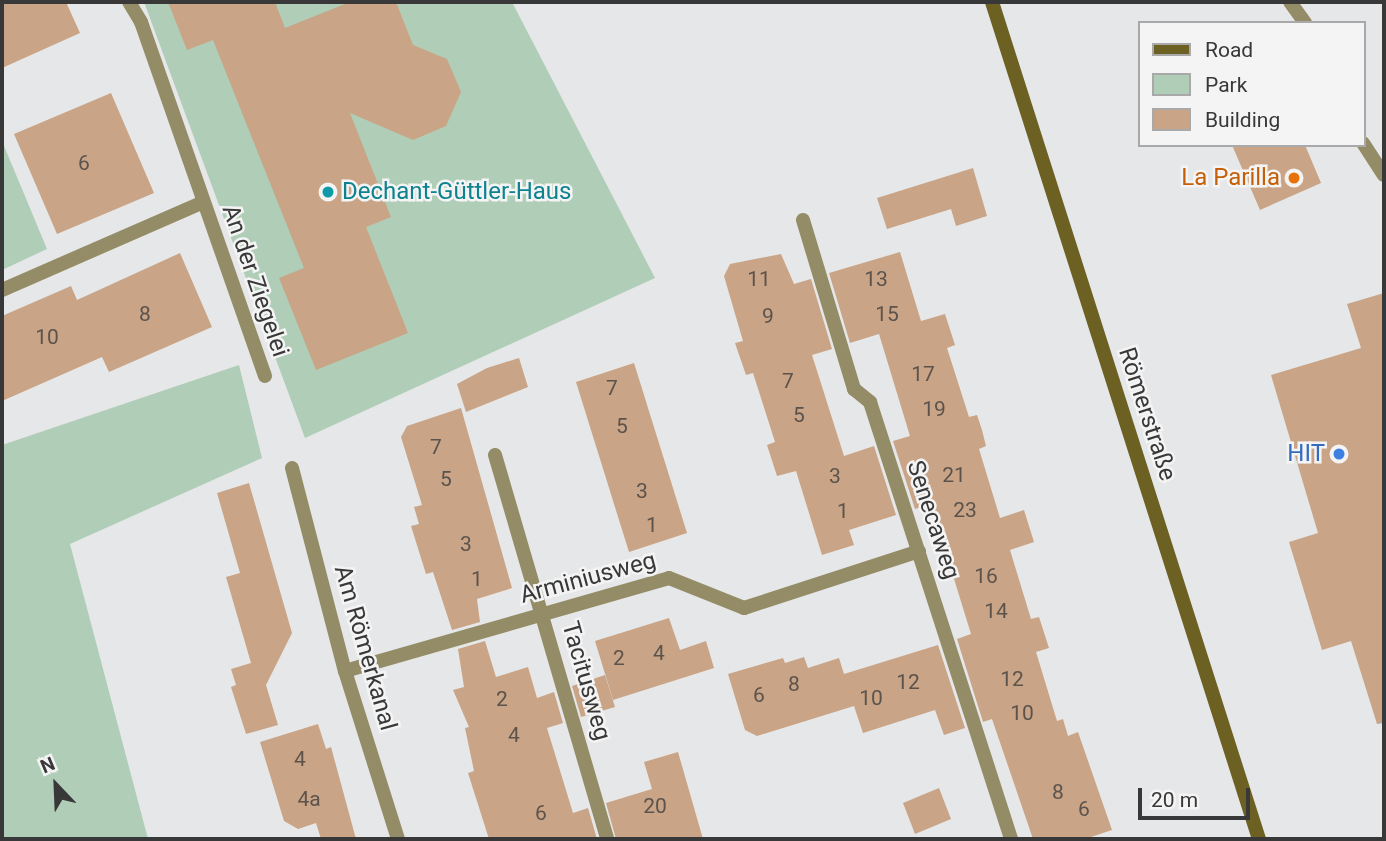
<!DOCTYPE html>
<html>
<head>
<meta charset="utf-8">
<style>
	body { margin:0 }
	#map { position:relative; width:1386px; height:841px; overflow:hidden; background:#e6e7e8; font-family:Roboto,sans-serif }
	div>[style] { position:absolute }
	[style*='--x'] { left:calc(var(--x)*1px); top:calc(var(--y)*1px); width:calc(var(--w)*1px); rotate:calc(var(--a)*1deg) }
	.green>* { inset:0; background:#b0cdb7 }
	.building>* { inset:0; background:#c9a486 }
	.street>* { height:14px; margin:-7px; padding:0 7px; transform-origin:7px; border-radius:7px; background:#948c66 }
	.secondary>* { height:14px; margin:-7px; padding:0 7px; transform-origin:7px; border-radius:7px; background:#6d6023 }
	.dots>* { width:19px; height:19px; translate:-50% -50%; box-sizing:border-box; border:4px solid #f4f4f5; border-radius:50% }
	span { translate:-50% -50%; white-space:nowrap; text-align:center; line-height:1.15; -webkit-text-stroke:5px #f4f4f5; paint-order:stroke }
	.number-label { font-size:21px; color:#5c534c }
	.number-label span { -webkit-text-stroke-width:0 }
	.food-label { font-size:24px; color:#c56008 }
	.right { translate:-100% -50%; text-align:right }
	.culture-label { font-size:24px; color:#0d838f }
	.left { translate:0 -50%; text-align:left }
	.street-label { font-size:24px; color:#383838 }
	.shop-label { font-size:24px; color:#366cbe }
	.frame { position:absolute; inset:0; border:4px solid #383838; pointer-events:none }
	.legend { position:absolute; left:1138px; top:21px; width:228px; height:126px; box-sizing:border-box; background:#f4f4f5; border:2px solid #a9a9a9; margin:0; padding:9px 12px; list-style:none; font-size:21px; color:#383838 }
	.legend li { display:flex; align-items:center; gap:14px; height:35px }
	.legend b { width:35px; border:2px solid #a9a9a9 }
	.north { position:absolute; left:21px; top:750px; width:70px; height:70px; -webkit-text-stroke:5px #f4f4f5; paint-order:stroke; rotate:337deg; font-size:19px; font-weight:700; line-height:28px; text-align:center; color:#383838 }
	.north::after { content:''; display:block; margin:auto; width:24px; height:32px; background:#383838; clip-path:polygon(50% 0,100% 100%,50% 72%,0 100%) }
	.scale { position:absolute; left:1138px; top:788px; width:112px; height:32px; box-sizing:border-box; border:4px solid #383838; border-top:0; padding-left:9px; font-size:21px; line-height:24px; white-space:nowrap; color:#383838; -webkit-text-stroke:5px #f4f4f5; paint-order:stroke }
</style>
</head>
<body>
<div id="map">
	<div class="green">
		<div style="clip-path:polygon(144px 2px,512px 2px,655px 278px,305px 438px)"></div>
		<div style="clip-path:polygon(2px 141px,47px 249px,2px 270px)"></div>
		<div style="clip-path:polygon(239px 365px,262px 458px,70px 544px,148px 839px,2px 839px,2px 445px)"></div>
	</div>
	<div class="building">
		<div style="clip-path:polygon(2px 2px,66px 2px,80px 33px,2px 68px)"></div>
		<div style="clip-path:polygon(168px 2px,275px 2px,285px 28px,350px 2px,396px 2px,413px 45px,447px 59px,461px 92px,446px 126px,413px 140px,350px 113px,391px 217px,366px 227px,408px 333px,316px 370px,279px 278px,304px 268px,258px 153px,213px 40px,187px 50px)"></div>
		<div style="clip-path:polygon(111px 93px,154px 193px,57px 234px,14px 134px)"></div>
		<div style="clip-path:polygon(1232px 145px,1305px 145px,1321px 183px,1260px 210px)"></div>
		<div style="clip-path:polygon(973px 168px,987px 216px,956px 226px,951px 209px,887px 229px,877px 198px)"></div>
		<div style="clip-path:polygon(900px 252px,921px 321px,945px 314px,955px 345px,947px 348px,969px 417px,977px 415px,982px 430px,986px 446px,979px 449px,1000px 518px,1024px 510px,1034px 542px,1010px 550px,1031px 619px,1039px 617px,1049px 648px,1036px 652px,1057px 721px,1063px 719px,1068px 736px,1078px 732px,1112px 830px,1085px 839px,1033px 839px,992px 719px,983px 722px,957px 639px,971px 634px,931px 504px,915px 509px,893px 441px,910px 436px,879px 334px,850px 343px,829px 273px)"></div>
		<div style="clip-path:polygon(180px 253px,212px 327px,109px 372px,102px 357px,2px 401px,2px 316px,71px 286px,77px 300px)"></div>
		<div style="clip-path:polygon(781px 254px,794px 284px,811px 279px,832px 349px,812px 355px,844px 456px,874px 446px,896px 515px,849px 530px,854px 545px,822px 555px,796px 471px,777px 476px,767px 445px,775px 442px,753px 373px,746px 375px,735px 343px,743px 341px,724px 276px,730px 264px)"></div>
		<div style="clip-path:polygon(1384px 293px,1384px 723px,1377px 724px,1351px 641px,1322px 650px,1289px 542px,1318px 533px,1271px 375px,1361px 348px,1347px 304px)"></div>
		<div style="clip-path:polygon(519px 358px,528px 387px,466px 412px,457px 384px,487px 368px)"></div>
		<div style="clip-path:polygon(634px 363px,687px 533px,629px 552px,576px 382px)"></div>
		<div style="clip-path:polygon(461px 408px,512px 588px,477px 599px,480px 622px,452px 630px,433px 572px,426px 574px,411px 526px,419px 524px,414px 507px,422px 505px,401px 437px,407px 426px)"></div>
		<div style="clip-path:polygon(249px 483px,292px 633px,266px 685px,278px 725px,246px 734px,231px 687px,236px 685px,231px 669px,251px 663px,226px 577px,240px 573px,217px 493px)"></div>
		<div style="clip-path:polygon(669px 618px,680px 650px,706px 641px,714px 668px,613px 700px,595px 641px)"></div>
		<div style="clip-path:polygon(485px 641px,496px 677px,528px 667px,537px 698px,554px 692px,563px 723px,547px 728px,573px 813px,588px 808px,597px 839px,489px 839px,468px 773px,474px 771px,465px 728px,469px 727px,453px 690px,464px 687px,458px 649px)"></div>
		<div style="clip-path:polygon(938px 645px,965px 728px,944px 735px,935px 710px,863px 733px,854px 706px,757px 736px,745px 730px,728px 674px,783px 658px,785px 663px,804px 657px,808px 668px,839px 658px,844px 674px)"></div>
		<div style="clip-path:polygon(605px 675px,615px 707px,581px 717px,572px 686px)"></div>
		<div style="clip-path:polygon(318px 724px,326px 749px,331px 747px,356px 839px,321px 839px,316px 823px,298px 829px,284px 821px,260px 742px)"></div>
		<div style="clip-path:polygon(678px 752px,703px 839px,616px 839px,606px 803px,652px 789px,644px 762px)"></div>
		<div style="clip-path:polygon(939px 788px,951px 819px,915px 834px,903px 803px)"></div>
	</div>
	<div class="street">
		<div style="--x:129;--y:2;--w:23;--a:59"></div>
		<div style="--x:141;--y:22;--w:375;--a:70.7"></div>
		<div style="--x:1290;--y:2;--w:26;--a:54"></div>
		<div style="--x:1363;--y:143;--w:38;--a:57"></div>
		<div style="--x:803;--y:220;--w:177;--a:73.2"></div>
		<div style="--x:854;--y:389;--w:21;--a:39"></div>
		<div style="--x:870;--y:402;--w:459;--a:72.1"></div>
		<div style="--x:2;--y:290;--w:219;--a:-23.6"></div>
		<div style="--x:495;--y:455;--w:400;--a:73.7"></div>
		<div style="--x:292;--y:468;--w:210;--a:75.4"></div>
		<div style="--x:345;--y:671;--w:176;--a:72.5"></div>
		<div style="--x:345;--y:671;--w:337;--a:-16"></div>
		<div style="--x:669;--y:578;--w:81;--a:21.8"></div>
		<div style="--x:744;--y:608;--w:184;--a:-18"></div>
	</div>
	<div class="secondary">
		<div style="--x:992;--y:2;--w:879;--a:72.31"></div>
	</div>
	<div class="dots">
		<div style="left:1294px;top:178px;background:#e8710a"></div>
		<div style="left:328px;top:192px;background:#0f9aa8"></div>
		<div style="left:1339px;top:454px;background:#3f7fe0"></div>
	</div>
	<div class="number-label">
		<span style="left:84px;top:163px">6</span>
		<span style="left:759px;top:279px">11</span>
		<span style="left:876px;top:279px">13</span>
		<span style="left:145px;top:314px">8</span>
		<span style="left:887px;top:314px">15</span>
		<span style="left:768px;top:316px">9</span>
		<span style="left:47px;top:337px">10</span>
		<span style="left:923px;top:374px">17</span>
		<span style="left:788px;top:381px">7</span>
		<span style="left:612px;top:388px">7</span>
		<span style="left:934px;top:409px">19</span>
		<span style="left:799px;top:415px">5</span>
		<span style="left:622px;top:426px">5</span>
		<span style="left:436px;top:447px">7</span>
		<span style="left:954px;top:475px">21</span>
		<span style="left:835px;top:476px">3</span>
		<span style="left:446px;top:479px">5</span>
		<span style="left:642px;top:491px">3</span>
		<span style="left:965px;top:510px">23</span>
		<span style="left:843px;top:511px">1</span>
		<span style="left:652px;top:525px">1</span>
		<span style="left:466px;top:544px">3</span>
		<span style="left:986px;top:576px">16</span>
		<span style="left:477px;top:579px">1</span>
		<span style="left:996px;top:611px">14</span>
		<span style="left:659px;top:653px">4</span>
		<span style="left:619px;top:658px">2</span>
		<span style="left:1012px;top:679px">12</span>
		<span style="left:908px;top:682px">12</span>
		<span style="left:794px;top:684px">8</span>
		<span style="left:759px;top:695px">6</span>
		<span style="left:871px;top:698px">10</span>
		<span style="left:502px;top:699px">2</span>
		<span style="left:1022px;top:713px">10</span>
		<span style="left:514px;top:735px">4</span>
		<span style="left:300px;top:759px">4</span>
		<span style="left:1058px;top:792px">8</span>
		<span style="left:309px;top:799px">4a</span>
		<span style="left:655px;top:806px">20</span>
		<span style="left:1084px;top:809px">6</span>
		<span style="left:541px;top:813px">6</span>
	</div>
	<div class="food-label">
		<span class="right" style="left:1280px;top:178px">La Parilla</span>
	</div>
	<div class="culture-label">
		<span class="left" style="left:342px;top:192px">Dechant-Güttler-Haus</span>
	</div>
	<div class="street-label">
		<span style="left:255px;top:281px;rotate:71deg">An der Ziegelei</span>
		<span style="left:1147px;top:414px;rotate:72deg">Römerstraße</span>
		<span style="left:933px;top:520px;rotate:72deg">Senecaweg</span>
		<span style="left:588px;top:578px;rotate:-15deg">Arminiusweg</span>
		<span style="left:365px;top:648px;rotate:74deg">Am Römerkanal</span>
		<span style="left:586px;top:681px;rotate:74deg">Tacitusweg</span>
	</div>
	<div class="shop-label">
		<span class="right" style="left:1325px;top:454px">HIT</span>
	</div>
	<div class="frame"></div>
	<ul class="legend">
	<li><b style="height:9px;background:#6d6023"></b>Road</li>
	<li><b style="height:19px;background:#b0cdb7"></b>Park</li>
	<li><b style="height:19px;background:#c9a486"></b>Building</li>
	</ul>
	<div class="north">N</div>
	<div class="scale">20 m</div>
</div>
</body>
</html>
